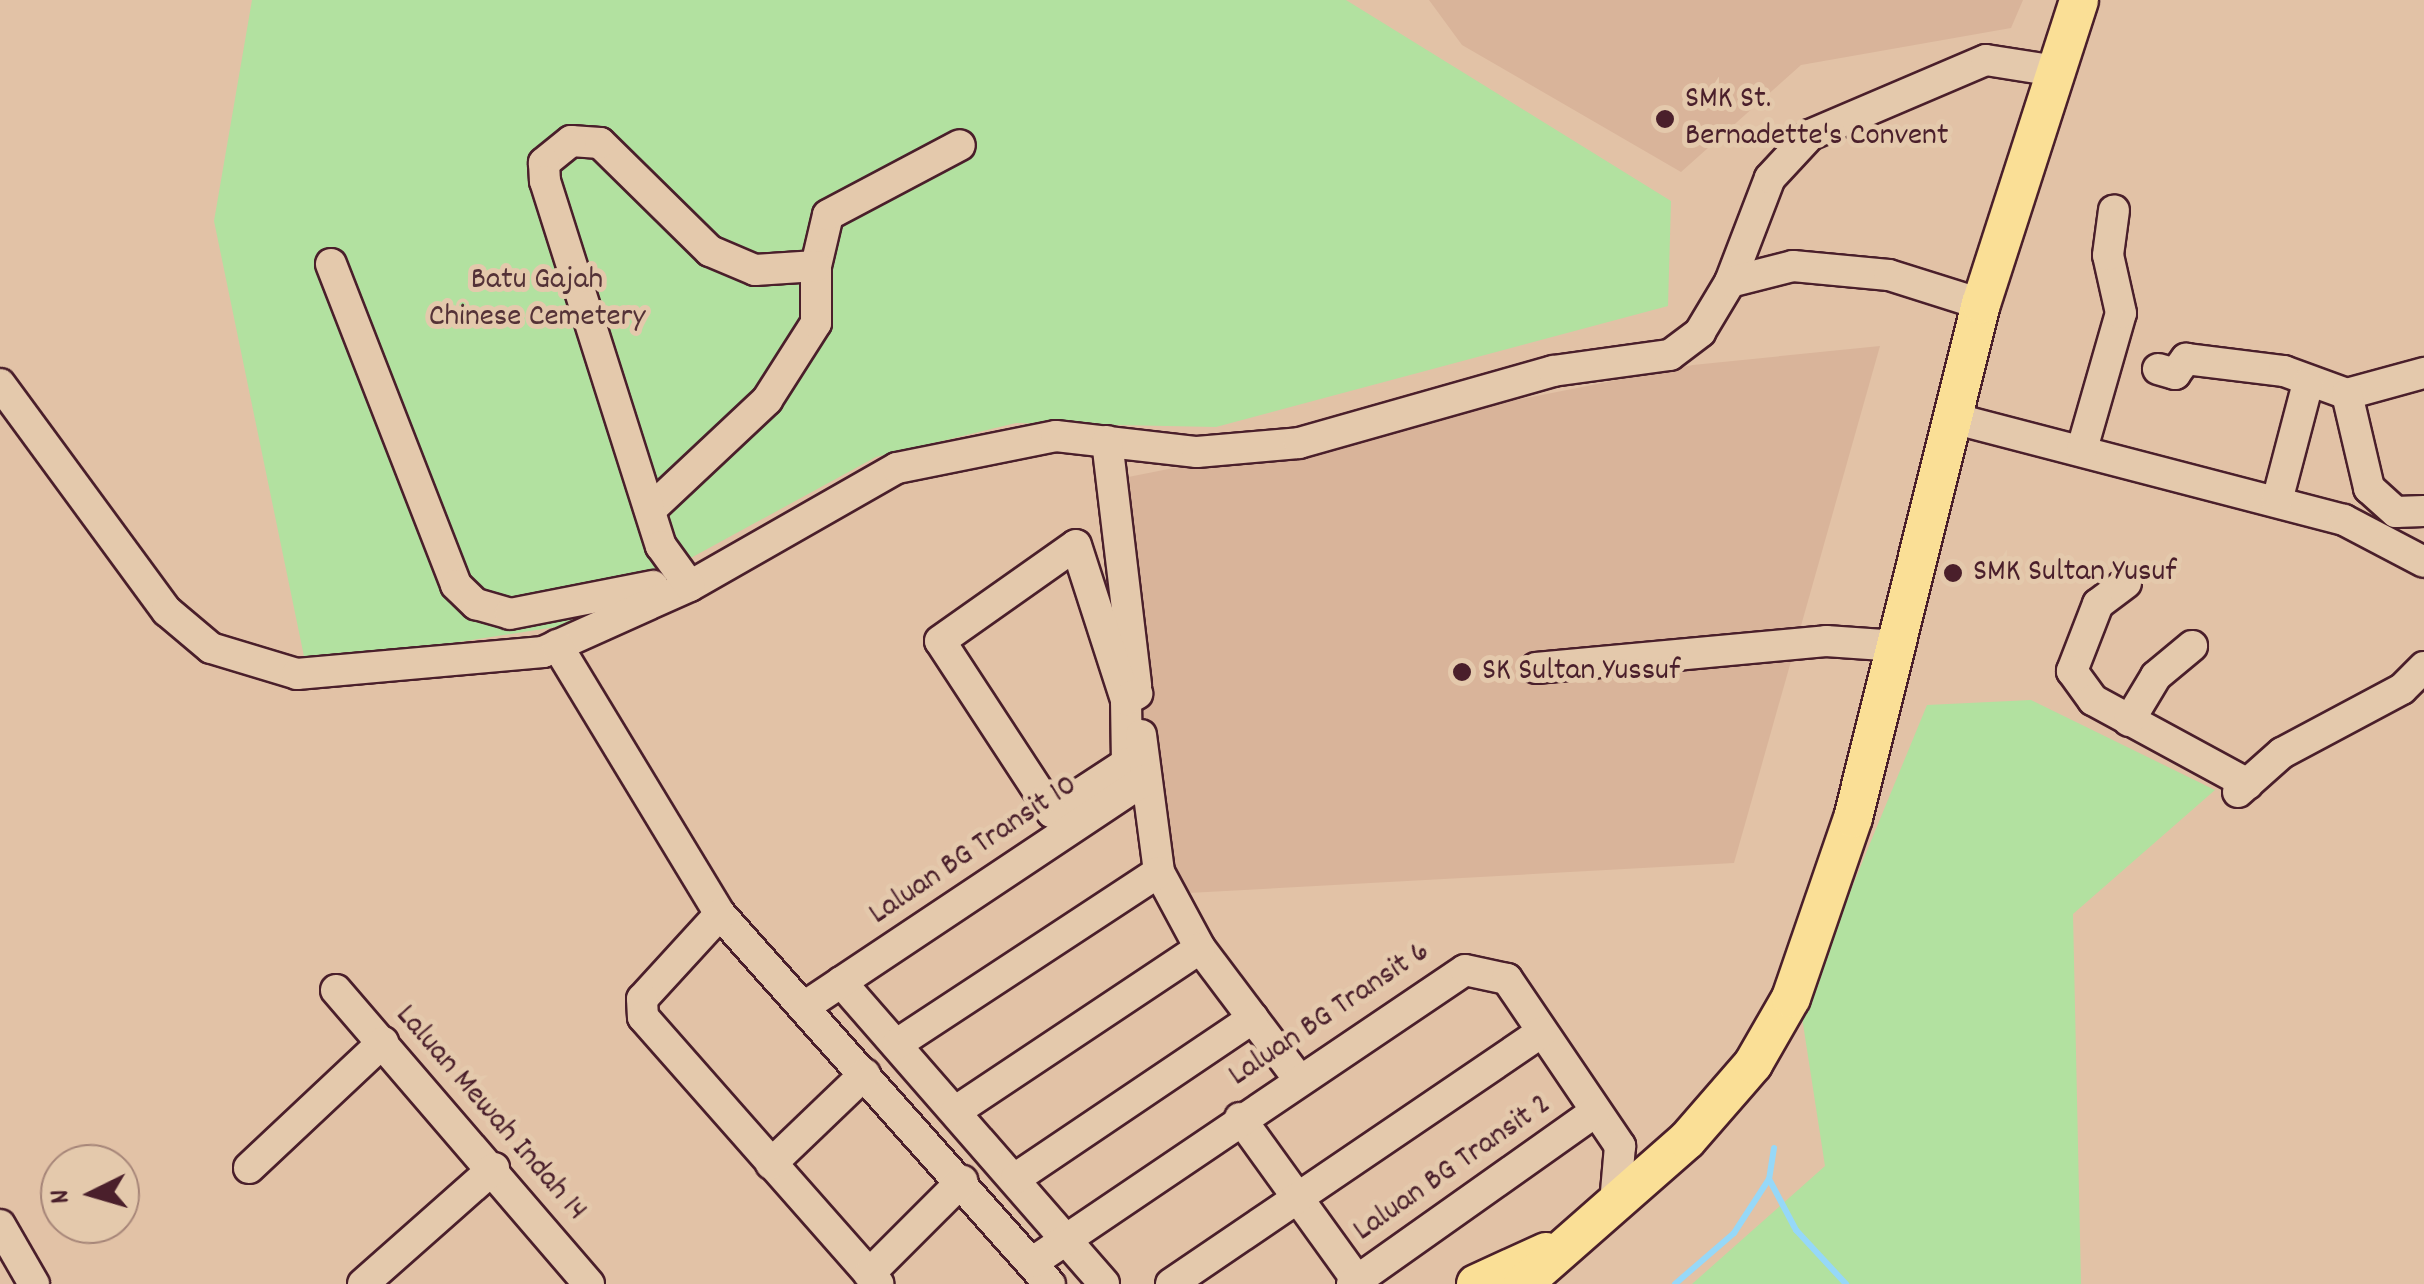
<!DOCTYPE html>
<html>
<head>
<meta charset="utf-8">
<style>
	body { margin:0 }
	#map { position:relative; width:2424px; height:1284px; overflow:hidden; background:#e2c2a6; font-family:Dekko,sans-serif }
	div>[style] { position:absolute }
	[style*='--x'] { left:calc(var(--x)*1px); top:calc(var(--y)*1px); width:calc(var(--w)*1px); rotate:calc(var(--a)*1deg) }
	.built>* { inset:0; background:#d9b49a }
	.green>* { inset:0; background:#b2e1a0 }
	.stream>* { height:6px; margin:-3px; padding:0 3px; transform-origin:3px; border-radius:3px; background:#96d8f8 }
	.roads { filter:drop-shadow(2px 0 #4a1f2b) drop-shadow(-2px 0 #4a1f2b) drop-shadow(0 2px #4a1f2b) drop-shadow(0 -2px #4a1f2b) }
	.minor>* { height:30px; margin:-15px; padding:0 15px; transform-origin:15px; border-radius:15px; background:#e4c9ac }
	.major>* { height:38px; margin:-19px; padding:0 19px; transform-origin:19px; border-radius:19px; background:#fadf96 }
	.dots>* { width:28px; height:28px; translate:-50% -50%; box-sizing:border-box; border:5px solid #e4c9ac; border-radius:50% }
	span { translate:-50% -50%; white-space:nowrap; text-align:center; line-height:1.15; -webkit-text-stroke:10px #e4c9ac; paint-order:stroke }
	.poi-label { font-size:32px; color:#4a1f2b }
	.left { translate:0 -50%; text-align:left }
	.park-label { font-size:32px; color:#543237 }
	.street-label { font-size:32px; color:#4a1f2b }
	.north { position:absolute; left:40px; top:1144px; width:100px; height:100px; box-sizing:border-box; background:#e4c9ac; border:2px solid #a68578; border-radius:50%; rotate:265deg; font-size:28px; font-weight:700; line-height:40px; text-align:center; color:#4a1f2b }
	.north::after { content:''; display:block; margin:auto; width:35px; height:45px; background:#4a1f2b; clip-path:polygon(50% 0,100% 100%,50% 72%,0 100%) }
</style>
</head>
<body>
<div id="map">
	<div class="built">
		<div style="clip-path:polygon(1429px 0,2023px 0,2011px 28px,1801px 65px,1681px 172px,1462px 45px)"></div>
		<div style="clip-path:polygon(1880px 346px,1734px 863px,1170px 894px,1108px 481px,1693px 365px)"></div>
	</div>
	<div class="green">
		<div style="clip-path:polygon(252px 0,1346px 0,1671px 201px,1668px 306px,1216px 427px,1016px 423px,876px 457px,568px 625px,306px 666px,214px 221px)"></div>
		<div style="clip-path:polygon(2031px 700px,2215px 790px,2073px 914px,2081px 1284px,1692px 1284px,1825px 1166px,1801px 1011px,1927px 705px)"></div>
	</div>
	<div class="stream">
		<div style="--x:1774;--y:1148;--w:31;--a:99"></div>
		<div style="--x:1769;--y:1179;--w:58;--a:62.1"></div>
		<div style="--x:1796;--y:1230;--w:74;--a:47.2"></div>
		<div style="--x:1675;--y:1284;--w:78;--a:-40.8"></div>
		<div style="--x:1734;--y:1233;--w:64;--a:-57.1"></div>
	</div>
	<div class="roads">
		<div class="minor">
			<div style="--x:331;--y:264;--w:344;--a:68.7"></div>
			<div style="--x:456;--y:585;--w:28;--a:44"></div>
			<div style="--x:476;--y:604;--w:35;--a:16"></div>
			<div style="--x:510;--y:614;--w:146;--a:-11.1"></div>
			<div style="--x:816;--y:266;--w:52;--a:-76.8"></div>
			<div style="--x:828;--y:215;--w:149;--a:-27.9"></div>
			<div style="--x:1730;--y:282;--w:111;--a:-69"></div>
			<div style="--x:1770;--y:178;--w:59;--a:-47.1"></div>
			<div style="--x:1810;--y:135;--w:191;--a:-23.1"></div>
			<div style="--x:1986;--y:60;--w:65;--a:8.9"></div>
			<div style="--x:2158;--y:369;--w:18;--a:16"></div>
			<div style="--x:2175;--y:374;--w:19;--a:-54"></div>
			<div style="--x:2186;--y:359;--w:99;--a:7"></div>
			<div style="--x:2284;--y:371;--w:67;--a:20.1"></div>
			<div style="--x:2347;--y:394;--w:80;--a:-15.3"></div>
			<div style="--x:0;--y:384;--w:282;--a:53.7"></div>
			<div style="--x:167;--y:611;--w:57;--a:40.1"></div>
			<div style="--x:211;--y:648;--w:90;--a:16.8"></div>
			<div style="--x:297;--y:674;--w:247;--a:-5.1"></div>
			<div style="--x:543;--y:652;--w:161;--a:-24.2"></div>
			<div style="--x:690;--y:586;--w:238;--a:-29.7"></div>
			<div style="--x:897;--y:468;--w:162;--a:-11.4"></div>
			<div style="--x:1056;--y:436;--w:142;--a:6.5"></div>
			<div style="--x:1197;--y:452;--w:102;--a:-5"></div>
			<div style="--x:1299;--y:443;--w:264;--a:-15.8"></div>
			<div style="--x:1553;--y:371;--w:118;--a:-7.8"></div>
			<div style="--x:1670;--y:355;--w:38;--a:-37"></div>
			<div style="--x:1700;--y:332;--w:58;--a:-59"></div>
			<div style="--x:1730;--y:282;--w:65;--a:-14.3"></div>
			<div style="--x:1793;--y:266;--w:96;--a:5.4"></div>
			<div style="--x:1889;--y:275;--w:96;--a:17.5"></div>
			<div style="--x:2347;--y:394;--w:97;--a:76.8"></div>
			<div style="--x:2369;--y:488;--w:36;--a:42"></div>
			<div style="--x:2396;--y:512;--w:28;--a:-2"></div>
			<div style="--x:1956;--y:419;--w:401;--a:14.6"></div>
			<div style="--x:2344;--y:520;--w:90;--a:27.7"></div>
			<div style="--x:1107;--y:441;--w:246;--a:83.2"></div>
			<div style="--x:2082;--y:449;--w:141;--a:-74"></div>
			<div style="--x:2121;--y:313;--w:59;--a:-102.6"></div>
			<div style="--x:2108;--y:255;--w:45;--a:-82.4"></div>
			<div style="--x:2277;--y:501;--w:122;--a:-75.3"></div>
			<div style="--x:650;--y:510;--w:161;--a:-43.2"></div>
			<div style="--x:767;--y:400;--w:91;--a:-57.5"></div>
			<div style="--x:816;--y:323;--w:57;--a:-90"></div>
			<div style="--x:816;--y:266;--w:61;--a:176.2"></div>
			<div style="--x:755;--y:270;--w:49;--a:-157.1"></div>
			<div style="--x:710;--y:251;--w:154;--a:-135.5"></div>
			<div style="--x:600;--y:143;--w:29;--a:-176"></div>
			<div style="--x:571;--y:141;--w:35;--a:141"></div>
			<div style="--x:544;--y:163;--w:18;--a:87"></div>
			<div style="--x:545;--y:181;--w:383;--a:72.4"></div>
			<div style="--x:661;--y:546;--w:49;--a:54.1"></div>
			<div style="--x:2126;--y:583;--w:35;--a:143"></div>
			<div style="--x:2098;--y:604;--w:72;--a:111.2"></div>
			<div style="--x:2072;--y:671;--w:36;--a:54"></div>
			<div style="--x:2093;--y:700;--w:176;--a:28.5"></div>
			<div style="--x:557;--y:645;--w:315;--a:58.8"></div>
			<div style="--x:720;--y:914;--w:496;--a:48.3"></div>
			<div style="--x:1536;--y:668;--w:291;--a:-5.3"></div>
			<div style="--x:1826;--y:641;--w:72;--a:4"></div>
			<div style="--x:1126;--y:700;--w:63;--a:89.1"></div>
			<div style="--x:1127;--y:763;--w:90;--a:146.8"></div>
			<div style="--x:1052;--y:812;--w:204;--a:-123.2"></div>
			<div style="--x:940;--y:641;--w:166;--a:-35.2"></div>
			<div style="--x:1076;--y:545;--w:163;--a:72.1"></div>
			<div style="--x:1126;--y:700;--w:13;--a:-29"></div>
			<div style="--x:2129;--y:721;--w:52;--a:-59"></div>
			<div style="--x:2156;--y:676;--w:47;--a:-39.8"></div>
			<div style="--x:1141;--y:735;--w:138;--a:82.5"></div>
			<div style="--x:1159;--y:872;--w:86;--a:61.7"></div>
			<div style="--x:1200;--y:948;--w:163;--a:53"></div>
			<div style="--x:2238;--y:792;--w:59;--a:-41.6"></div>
			<div style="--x:2282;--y:753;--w:136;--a:-28.1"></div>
			<div style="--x:2402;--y:689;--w:31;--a:-45"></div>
			<div style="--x:720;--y:914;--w:115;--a:132.5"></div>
			<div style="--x:642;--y:999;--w:18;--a:87"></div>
			<div style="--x:643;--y:1017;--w:356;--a:48.6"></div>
			<div style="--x:841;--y:982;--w:400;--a:48.9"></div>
			<div style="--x:336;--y:990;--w:388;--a:49.3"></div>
			<div style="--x:804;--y:1007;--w:410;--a:-33.7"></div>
			<div style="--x:897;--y:1044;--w:313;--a:-33.3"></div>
			<div style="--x:956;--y:1111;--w:293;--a:-33.7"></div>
			<div style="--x:1240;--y:1118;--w:200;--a:54.2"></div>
			<div style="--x:771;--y:1164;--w:130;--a:-43.8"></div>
			<div style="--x:249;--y:1168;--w:184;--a:-43.2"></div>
			<div style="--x:1016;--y:1178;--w:286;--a:-34"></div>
			<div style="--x:0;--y:1225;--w:68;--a:60"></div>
			<div style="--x:1033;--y:1262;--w:521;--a:-34.06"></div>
			<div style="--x:1465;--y:970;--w:43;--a:12.1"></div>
			<div style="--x:1507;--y:979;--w:202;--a:55.9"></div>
			<div style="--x:1620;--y:1146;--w:57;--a:95"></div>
			<div style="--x:869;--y:1274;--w:132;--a:-45"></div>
			<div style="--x:363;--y:1284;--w:175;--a:-41.5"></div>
			<div style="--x:1171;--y:1284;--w:448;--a:-34.2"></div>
			<div style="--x:1352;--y:1284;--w:298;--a:-35.3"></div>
		</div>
		<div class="major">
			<div style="--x:1476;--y:1284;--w:77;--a:-24.6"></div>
			<div style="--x:1523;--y:1284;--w:218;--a:-41.3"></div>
			<div style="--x:1687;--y:1140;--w:101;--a:-49"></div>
			<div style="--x:1753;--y:1064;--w:76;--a:-60.1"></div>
			<div style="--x:1791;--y:998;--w:190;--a:-71"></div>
			<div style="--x:1853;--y:818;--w:530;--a:-76.02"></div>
			<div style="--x:1981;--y:304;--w:319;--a:-72.1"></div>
		</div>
	</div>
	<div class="dots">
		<div style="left:1665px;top:119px;background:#4a1f2b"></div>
		<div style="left:1953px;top:573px;background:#4a1f2b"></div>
		<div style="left:1462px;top:672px;background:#4a1f2b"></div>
	</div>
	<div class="poi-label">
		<span class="left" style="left:1685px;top:119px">SMK St.<br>Bernadette's Convent</span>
		<span class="left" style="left:1973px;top:573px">SMK Sultan Yusuf</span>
		<span class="left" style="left:1482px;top:672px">SK Sultan Yussuf</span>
	</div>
	<div class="park-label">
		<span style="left:537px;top:300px">Batu Gajah<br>Chinese Cemetery</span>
	</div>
	<div class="street-label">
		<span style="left:974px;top:851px;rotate:-34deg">Laluan BG Transit 10</span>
		<span style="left:1330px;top:1015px;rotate:-34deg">Laluan BG Transit 6</span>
		<span style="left:490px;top:1114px;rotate:49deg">Laluan Mewah Indah 14</span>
		<span style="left:1453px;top:1169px;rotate:-35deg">Laluan BG Transit 2</span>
	</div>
	<div class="north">N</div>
</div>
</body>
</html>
